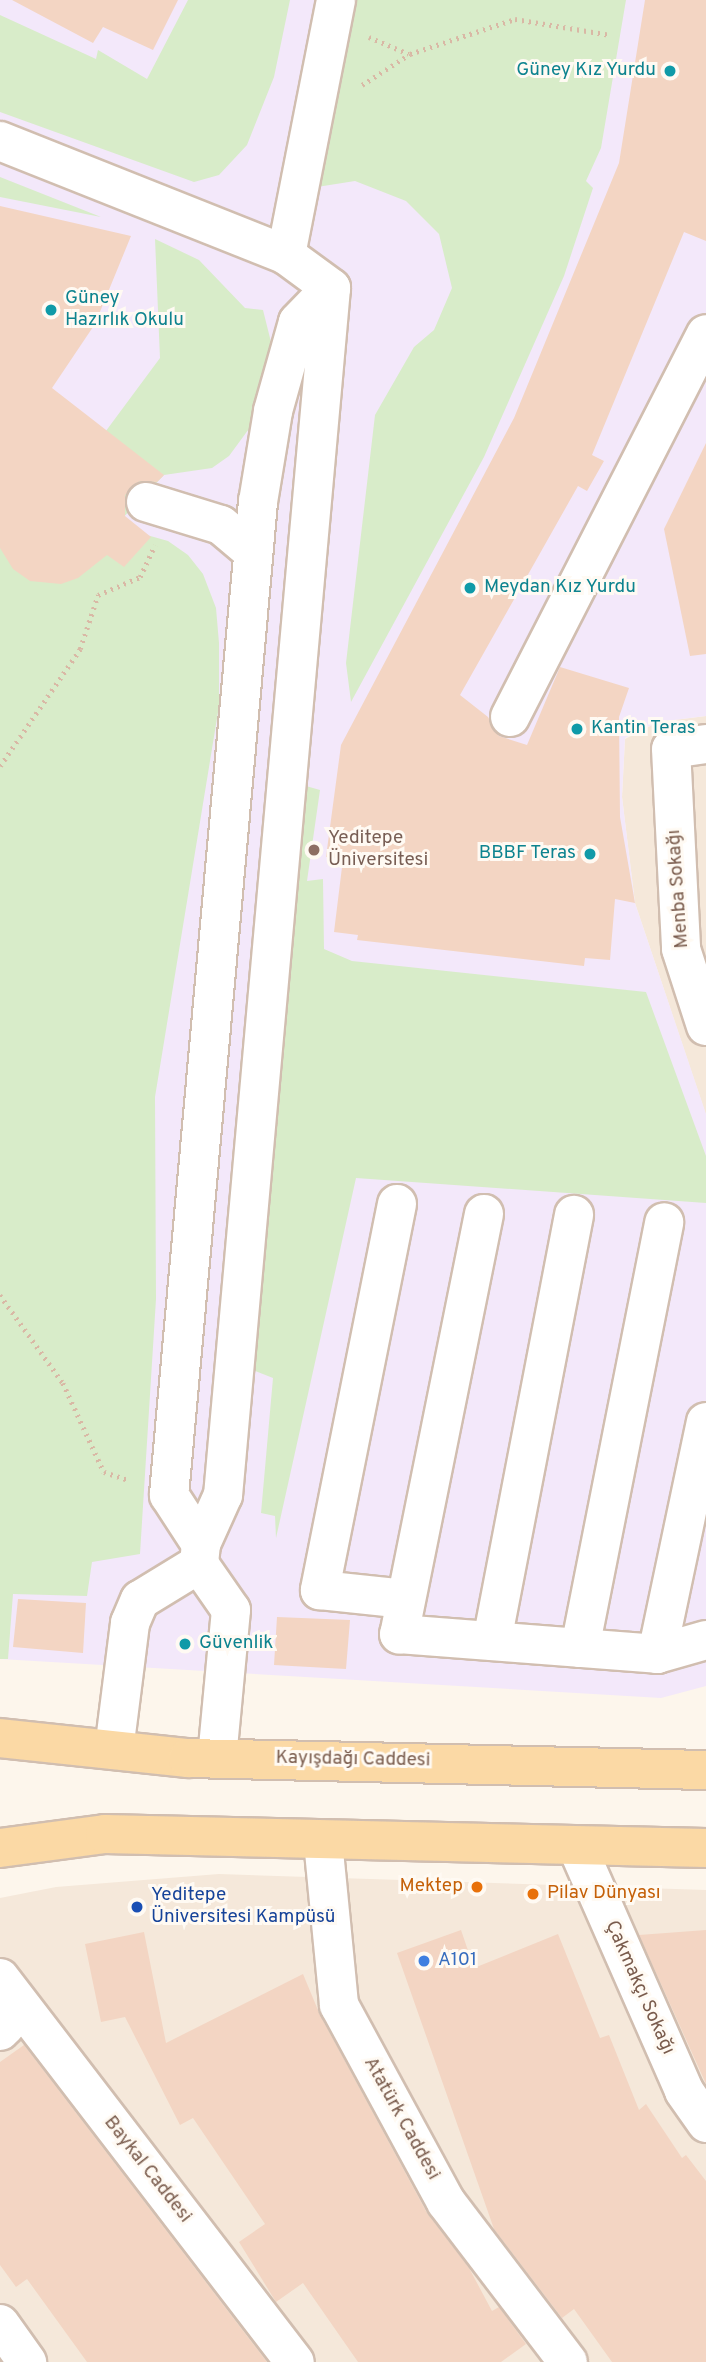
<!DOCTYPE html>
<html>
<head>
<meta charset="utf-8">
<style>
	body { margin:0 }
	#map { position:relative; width:706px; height:2362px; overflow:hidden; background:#fdf6ec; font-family:Overpass,sans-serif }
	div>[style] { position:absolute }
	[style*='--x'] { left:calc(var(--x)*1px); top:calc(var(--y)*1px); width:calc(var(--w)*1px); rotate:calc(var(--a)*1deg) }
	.residential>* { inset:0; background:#f5e8da }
	.education>* { inset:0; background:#f3e8fa }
	.green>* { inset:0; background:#d8ecc9 }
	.building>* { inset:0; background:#f3d5c3 }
	.path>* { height:4.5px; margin-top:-2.25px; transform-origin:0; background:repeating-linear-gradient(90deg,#d9b8a5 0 2px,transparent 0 7px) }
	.roads { filter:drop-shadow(2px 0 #d1beb0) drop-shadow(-2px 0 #d1beb0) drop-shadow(0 2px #d1beb0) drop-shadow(0 -2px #d1beb0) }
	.minor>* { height:38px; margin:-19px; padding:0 19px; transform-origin:19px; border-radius:19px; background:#fff }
	.major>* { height:38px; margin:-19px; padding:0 19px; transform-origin:19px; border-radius:19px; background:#fbd9a5 }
	.dots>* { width:19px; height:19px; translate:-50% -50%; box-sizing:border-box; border:4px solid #fffaf3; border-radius:50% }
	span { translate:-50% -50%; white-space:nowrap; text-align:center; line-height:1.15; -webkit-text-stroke:6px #fffaf3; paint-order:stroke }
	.culture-label { font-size:19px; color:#0d838f }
	.right { translate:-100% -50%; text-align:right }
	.left { translate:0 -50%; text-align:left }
	.education-label { font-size:19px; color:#785e54 }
	.street-label { font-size:19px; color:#7a5c4d }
	.food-label { font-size:19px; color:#c56008 }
	.transit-label { font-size:19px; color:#164399 }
	.shop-label { font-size:19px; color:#366cbe }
</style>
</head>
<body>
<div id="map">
	<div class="residential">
		<div style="clip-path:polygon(706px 716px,706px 1115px,635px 903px,622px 797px,625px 739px,658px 722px)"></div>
		<div style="clip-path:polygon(219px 1874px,706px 1890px,706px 2362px,0 2362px,0 1898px,56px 1887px)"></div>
	</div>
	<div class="education">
		<div style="clip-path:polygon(0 0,706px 0,706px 716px,658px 722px,625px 738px,622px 797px,635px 903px,706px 1114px,706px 1686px,661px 1698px,0 1659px)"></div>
	</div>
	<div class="green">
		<div style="clip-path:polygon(188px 0,290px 0,274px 77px,247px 145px,219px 175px,194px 182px,0 112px,0 15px,96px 59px,98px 50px,147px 79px)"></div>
		<div style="clip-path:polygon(356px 0,626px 0,601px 148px,586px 181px,593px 188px,564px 276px,484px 457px,351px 702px,346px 663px,375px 415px,414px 347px,434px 330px,452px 288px,439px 234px,406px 201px,355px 181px,317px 187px)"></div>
		<div style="clip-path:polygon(0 177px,101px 217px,0 197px)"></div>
		<div style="clip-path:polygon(155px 239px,199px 260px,245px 308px,263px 310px,273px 350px,254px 422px,229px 456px,212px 468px,164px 475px,115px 526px,168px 541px,188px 555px,203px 574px,216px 608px,219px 643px,219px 706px,155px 1097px,156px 1299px,140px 1554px,92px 1562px,87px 1596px,13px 1594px,8px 1659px,0 1659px,0 503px,77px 470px,160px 358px)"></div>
		<div style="clip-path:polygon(306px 786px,320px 790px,307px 881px,323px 879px,324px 949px,352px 961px,646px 992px,706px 1156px,706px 1203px,356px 1178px,276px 1538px,275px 1516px,261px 1513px,273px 1378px,253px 1370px)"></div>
	</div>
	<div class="building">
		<div style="clip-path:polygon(12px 0,178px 0,153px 50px,103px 27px,93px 43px)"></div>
		<div style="clip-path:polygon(645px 0,706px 0,706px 241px,684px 232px,592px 455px,604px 461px,587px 491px,578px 486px,460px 695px,488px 717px,499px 736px,527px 745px,560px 667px,629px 688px,619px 717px,620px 817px,635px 903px,615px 899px,610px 960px,585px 958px,584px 966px,357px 940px,358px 935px,334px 932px,343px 859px,326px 857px,341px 745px,514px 418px,619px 163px)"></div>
		<div style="clip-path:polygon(0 206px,131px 236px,95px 324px,52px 388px,164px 475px,157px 482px,140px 481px,125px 495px,125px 516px,151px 537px,124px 567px,107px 555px,78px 578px,61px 584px,30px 581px,13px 569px,0 548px)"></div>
		<div style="clip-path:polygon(706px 443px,706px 654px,690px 656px,664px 529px)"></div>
		<div style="clip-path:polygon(18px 1599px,86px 1603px,83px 1653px,13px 1647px)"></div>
		<div style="clip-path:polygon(277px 1617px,350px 1620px,346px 1669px,274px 1665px)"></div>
		<div style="clip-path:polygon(461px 1930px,474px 1968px,558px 1934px,600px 2038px,609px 2035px,639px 2110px,646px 2104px,682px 2158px,686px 2155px,706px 2181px,706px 2362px,612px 2362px,574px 2309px,562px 2318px,494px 2229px,397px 1953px)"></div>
		<div style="clip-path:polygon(706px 1930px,706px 2084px,639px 1935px)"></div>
		<div style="clip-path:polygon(144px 1932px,166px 2043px,303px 1974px,320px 2015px,427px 2213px,469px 2268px,492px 2311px,499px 2307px,526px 2344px,501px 2362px,358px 2362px,303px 2283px,276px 2302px,239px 2242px,265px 2224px,193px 2118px,180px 2125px,125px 2017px,101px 2022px,85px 1944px)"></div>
		<div style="clip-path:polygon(24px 2045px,267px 2362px,87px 2362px,27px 2279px,16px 2287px,0 2265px,0 2062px)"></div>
	</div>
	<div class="path">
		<div style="--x:369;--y:37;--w:43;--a:23"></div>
		<div style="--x:362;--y:85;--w:57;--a:-32.9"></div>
		<div style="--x:410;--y:54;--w:111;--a:-18.4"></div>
		<div style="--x:515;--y:19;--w:97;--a:9.5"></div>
		<div style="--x:0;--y:766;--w:142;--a:-55.6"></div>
		<div style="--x:80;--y:649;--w:57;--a:-71.6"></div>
		<div style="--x:98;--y:595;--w:46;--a:-23.2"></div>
		<div style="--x:140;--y:577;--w:35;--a:-65"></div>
		<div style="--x:0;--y:1295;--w:108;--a:54.4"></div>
		<div style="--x:63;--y:1383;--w:98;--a:65.3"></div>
		<div style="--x:104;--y:1472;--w:26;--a:18"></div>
	</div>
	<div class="roads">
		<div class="minor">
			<div style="--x:0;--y:141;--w:308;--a:21.7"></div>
			<div style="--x:286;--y:255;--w:56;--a:36.3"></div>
			<div style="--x:331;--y:288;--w:1212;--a:95.11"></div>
			<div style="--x:223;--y:1495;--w:54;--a:114.2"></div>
			<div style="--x:201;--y:1544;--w:20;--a:96"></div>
			<div style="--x:199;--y:1564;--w:56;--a:55.2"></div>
			<div style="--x:231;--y:1610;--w:149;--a:95.4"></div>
			<div style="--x:286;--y:255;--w:260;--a:-78.9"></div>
			<div style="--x:146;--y:502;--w:78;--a:17"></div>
			<div style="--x:221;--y:525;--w:42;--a:40.2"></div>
			<div style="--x:510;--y:717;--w:430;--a:-62.9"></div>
			<div style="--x:706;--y:744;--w:35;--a:172"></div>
			<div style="--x:671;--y:749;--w:200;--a:87.1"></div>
			<div style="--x:681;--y:949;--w:81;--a:72"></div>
			<div style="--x:397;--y:1204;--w:394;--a:101.3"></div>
			<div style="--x:320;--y:1590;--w:86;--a:6"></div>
			<div style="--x:484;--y:1214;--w:429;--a:101.4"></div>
			<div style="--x:399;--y:1634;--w:259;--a:4.4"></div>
			<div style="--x:657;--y:1654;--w:51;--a:-15.9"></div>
			<div style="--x:201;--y:1544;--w:59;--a:-123.1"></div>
			<div style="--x:169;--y:1495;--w:997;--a:-84.88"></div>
			<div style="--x:258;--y:502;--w:92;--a:-80.6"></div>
			<div style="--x:273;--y:411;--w:92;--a:-74.3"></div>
			<div style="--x:298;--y:322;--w:47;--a:-45.9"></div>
			<div style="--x:492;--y:1641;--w:434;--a:-79.1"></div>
			<div style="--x:580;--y:1648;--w:434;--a:-78.8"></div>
			<div style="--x:657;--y:1654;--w:237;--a:-78.1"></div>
			<div style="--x:114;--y:1750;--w:128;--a:-82.8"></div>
			<div style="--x:130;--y:1623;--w:25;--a:-67"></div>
			<div style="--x:140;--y:1600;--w:69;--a:-31.4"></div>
			<div style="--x:323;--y:1841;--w:165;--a:84.4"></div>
			<div style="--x:339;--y:2005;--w:224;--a:61.5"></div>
			<div style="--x:446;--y:2202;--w:201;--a:52.7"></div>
			<div style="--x:578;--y:1849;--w:264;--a:66.3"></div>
			<div style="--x:684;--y:2091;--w:39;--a:55"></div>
			<div style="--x:0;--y:1978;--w:484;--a:52.5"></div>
			<div style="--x:0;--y:2013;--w:14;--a:69"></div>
			<div style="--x:5;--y:2026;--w:7;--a:135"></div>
			<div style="--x:0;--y:2324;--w:47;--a:54.6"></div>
		</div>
		<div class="major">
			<div style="--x:0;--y:1738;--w:189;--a:6.1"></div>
			<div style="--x:188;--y:1758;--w:518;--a:1.33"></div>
			<div style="--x:0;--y:1848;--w:106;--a:-7.6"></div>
			<div style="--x:105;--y:1834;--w:601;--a:1.33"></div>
		</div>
	</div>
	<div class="dots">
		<div style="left:670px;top:71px;background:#0f9aa8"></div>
		<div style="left:51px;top:310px;background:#0f9aa8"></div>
		<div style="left:470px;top:588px;background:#0f9aa8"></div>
		<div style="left:577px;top:729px;background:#0f9aa8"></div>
		<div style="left:314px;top:850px;background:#8d6e63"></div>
		<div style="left:590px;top:854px;background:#0f9aa8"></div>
		<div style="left:185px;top:1644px;background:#0f9aa8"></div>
		<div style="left:477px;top:1887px;background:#e8710a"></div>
		<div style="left:533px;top:1894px;background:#e8710a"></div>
		<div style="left:137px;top:1907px;background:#1a4fb4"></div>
		<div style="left:424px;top:1961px;background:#3f7fe0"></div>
	</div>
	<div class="culture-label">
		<span class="right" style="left:656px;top:71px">Güney Kız Yurdu</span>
		<span class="left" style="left:65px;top:310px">Güney<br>Hazırlık Okulu</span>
		<span class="left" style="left:484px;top:588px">Meydan Kız Yurdu</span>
		<span class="left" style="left:591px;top:729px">Kantin Teras</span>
		<span class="right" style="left:576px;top:854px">BBBF Teras</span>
		<span class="left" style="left:199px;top:1644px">Güvenlik</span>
	</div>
	<div class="education-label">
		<span class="left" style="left:328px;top:850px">Yeditepe<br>Üniversitesi</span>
	</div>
	<div class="street-label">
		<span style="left:679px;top:889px;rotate:-94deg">Menba Sokağı</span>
		<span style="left:353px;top:1760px;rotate:1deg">Kayışdağı Caddesi</span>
		<span style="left:639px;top:1988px;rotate:66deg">Çakmakçı Sokağı</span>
		<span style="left:401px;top:2119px;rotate:61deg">Atatürk Caddesi</span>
		<span style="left:147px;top:2170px;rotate:52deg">Baykal Caddesi</span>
	</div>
	<div class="food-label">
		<span class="right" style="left:463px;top:1887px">Mektep</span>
		<span class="left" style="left:547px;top:1894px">Pilav Dünyası</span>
	</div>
	<div class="transit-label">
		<span class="left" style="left:151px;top:1907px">Yeditepe<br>Üniversitesi Kampüsü</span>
	</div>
	<div class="shop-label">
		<span class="left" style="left:438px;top:1961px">A101</span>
	</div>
</div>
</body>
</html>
